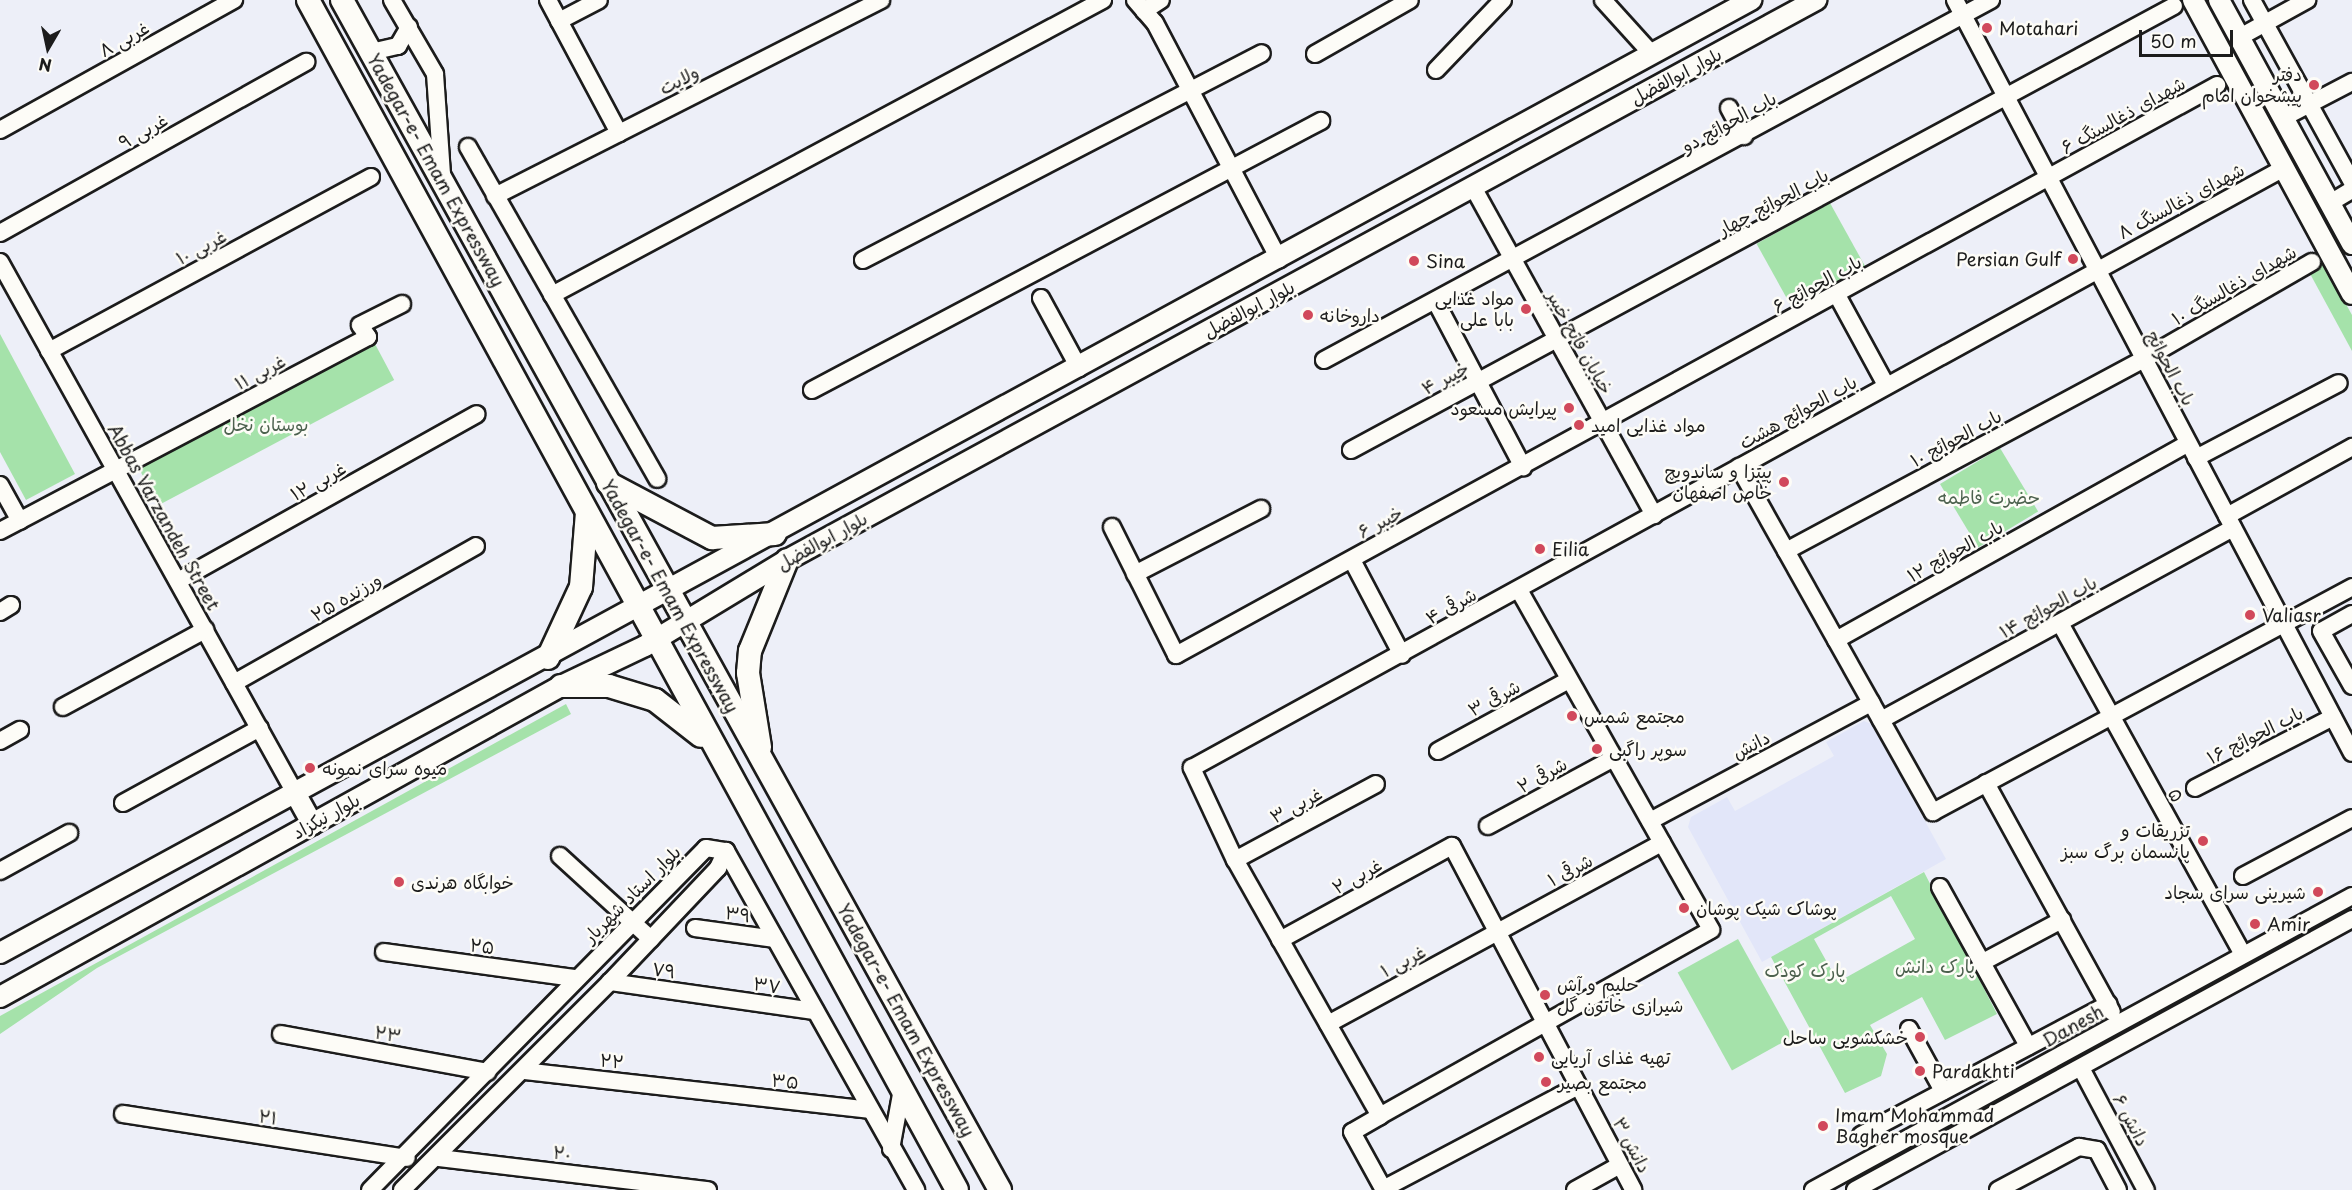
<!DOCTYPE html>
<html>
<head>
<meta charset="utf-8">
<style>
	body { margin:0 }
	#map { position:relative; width:2352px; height:1190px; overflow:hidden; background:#edeff8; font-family:"Playpen Sans","Playpen Sans Arabic",sans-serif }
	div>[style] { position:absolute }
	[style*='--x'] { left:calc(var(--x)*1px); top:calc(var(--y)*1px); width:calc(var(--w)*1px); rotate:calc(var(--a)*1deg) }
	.built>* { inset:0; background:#e2e6f9 }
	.green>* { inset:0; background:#a5e2aa; transform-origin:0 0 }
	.roads { filter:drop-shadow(2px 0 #1c1c1c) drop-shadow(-2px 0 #1c1c1c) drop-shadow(0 2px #1c1c1c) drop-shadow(0 -2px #1c1c1c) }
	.minor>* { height:16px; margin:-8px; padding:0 8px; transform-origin:8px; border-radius:8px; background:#fdfcf7 }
	.major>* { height:20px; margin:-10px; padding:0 10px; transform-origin:10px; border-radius:10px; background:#fdfcf7 }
	.highway>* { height:22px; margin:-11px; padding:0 11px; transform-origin:11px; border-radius:11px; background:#fdfcf7 }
	.dots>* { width:16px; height:16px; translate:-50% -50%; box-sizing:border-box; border:3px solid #fdfcf7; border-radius:50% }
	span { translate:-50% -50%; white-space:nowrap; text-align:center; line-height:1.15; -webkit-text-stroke:5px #fdfcf7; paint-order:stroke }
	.poi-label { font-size:18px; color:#1c1c1c }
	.left { translate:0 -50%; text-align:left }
	.right { translate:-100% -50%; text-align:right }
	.street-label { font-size:18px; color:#1c1c1c }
	.park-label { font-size:18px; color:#4c614e }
	.north { position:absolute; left:18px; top:18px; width:60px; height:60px; -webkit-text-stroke:4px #fdfcf7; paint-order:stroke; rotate:189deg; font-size:16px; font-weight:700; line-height:24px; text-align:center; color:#1c1c1c }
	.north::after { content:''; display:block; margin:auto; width:21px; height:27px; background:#1c1c1c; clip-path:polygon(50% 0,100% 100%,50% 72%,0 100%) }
	.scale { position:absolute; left:2139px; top:30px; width:94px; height:27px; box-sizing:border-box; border:3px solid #1c1c1c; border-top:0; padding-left:8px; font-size:18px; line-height:21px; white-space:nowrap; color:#1c1c1c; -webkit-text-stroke:4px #fdfcf7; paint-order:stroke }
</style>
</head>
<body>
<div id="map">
	<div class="built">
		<div style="clip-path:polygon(1864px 721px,1871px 724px,1946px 859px,1762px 962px,1688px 827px,1691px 817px,1727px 797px,1735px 811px,1834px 756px,1826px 742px)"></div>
	</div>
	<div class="green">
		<div style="left:1830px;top:203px;width:73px;height:84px;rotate:61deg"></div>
		<div style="clip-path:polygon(2322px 261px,2352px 315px,2352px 351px,2308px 270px)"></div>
		<div style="clip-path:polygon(0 334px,75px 474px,26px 500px,0 452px)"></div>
		<div style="left:374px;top:342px;width:43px;height:267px;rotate:62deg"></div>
		<div style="left:2000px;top:448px;width:74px;height:70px;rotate:59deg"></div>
		<div style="clip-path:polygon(566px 704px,571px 714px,97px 968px,0 1034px,0 1016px)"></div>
		<div style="clip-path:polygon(evenodd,1924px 872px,1997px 1014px,1945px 1040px,1922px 997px,1870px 1025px,1887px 1054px,1881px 1076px,1845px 1093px,1771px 957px,1924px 872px,1891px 896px,1915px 939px,1838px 982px,1814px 939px,1891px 896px)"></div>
		<div style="left:1738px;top:939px;width:112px;height:69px;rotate:61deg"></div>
	</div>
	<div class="roads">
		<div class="minor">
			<div style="--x:392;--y:0;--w:86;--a:59.8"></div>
			<div style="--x:435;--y:74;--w:100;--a:86"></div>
			<div style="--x:548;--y:0;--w:151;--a:61.9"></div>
			<div style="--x:1135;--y:0;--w:30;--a:49"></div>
			<div style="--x:1155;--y:23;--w:267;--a:62.3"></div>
			<div style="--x:1603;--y:0;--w:73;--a:47.8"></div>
			<div style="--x:1955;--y:0;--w:851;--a:62.2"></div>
			<div style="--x:2252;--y:0;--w:208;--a:61.2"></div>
			<div style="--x:1144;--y:11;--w:20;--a:-33"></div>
			<div style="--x:559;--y:21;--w:45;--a:-27.7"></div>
			<div style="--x:2240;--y:37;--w:77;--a:-28.9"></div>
			<div style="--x:371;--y:52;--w:28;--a:-13"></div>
			<div style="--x:398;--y:46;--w:22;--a:-60"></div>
			<div style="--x:1315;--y:54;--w:109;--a:-29.6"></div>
			<div style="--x:1436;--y:70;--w:97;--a:-46.3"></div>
			<div style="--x:1729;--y:108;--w:32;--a:62"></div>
			<div style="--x:2283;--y:118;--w:78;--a:-27.6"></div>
			<div style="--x:0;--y:130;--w:268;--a:-29.1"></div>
			<div style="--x:468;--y:147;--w:382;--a:60.3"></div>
			<div style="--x:1473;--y:187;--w:375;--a:61.1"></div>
			<div style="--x:495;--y:196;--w:433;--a:-26.9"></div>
			<div style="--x:2330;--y:203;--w:26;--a:-31"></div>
			<div style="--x:0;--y:233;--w:351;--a:-29.2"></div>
			<div style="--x:863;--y:260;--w:449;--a:-27.4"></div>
			<div style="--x:0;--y:262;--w:605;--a:60.94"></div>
			<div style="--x:552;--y:295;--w:625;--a:-28.16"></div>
			<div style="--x:1837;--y:295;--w:102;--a:61.4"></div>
			<div style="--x:1041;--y:298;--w:80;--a:61.5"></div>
			<div style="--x:1436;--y:302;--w:187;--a:62.2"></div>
			<div style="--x:49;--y:351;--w:366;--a:-28.4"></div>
			<div style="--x:1324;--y:360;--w:758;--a:-28.36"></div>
			<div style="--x:812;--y:390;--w:576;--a:-27.86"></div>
			<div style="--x:1351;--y:450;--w:935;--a:-28.35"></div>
			<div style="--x:2196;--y:458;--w:161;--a:-27.7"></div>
			<div style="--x:1739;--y:467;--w:396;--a:60.7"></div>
			<div style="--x:1933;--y:812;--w:476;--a:-28.2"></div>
			<div style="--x:0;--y:485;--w:41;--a:60.9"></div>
			<div style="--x:2227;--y:516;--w:143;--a:-28.9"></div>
			<div style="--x:1112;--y:527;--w:143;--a:63.4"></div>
			<div style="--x:1176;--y:655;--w:1187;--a:-28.7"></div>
			<div style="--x:0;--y:531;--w:416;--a:-27.8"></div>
			<div style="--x:368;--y:337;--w:14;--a:-124"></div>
			<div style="--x:360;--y:325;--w:47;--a:-26.6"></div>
			<div style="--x:1786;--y:551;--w:406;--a:-28.2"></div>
			<div style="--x:2144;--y:359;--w:194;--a:-30"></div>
			<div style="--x:1352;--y:560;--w:107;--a:62.2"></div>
			<div style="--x:1135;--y:574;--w:142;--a:-27.3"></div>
			<div style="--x:178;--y:581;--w:342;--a:-29.2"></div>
			<div style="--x:1519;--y:590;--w:390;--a:60.5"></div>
			<div style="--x:1711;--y:930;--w:380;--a:150.7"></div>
			<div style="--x:1380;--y:1116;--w:294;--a:-119.5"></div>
			<div style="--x:1235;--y:860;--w:102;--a:-115.1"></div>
			<div style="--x:1192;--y:768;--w:1246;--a:-28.79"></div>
			<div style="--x:0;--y:612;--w:13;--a:-32"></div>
			<div style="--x:2352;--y:614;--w:35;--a:151"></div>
			<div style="--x:2321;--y:631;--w:63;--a:60.6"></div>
			<div style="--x:2060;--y:623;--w:379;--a:61.1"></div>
			<div style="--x:1836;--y:640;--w:403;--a:-29.2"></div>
			<div style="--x:234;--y:683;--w:278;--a:-29.5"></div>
			<div style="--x:63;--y:707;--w:162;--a:-28.5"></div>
			<div style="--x:1881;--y:720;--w:401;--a:-28.6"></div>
			<div style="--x:0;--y:741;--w:23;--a:-29"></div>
			<div style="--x:1438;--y:751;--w:149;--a:-28.5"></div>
			<div style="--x:1986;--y:783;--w:261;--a:61.2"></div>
			<div style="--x:2195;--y:788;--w:155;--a:-27.2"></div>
			<div style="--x:123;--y:803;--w:156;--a:-28.7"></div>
			<div style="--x:1650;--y:821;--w:251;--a:-28.1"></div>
			<div style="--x:1488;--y:826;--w:143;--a:-28.4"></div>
			<div style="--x:726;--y:851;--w:389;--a:60.7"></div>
			<div style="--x:560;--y:856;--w:123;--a:42.4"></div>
			<div style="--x:1235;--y:860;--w:160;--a:-28.3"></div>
			<div style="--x:0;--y:871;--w:79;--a:-28.8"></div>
			<div style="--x:2243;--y:876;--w:123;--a:-28"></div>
			<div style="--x:1940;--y:887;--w:182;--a:61"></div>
			<div style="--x:695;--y:928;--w:81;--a:7.8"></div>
			<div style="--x:1280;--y:940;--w:196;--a:-28.7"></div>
			<div style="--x:1452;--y:846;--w:389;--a:62.2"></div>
			<div style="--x:384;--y:952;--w:193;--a:7.8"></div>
			<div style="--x:1981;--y:963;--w:92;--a:-28"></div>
			<div style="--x:610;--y:982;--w:207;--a:8.1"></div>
			<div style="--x:1328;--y:1024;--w:380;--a:-28.5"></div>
			<div style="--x:1909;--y:1029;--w:71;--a:61.3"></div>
			<div style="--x:281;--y:1034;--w:210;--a:10.4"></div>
			<div style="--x:2081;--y:1068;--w:138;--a:62"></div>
			<div style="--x:524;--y:1071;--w:348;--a:6.4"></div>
			<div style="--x:123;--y:1114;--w:287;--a:8.8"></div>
			<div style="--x:1380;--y:1116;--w:32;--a:150"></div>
			<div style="--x:1352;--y:1132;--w:66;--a:61.1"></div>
			<div style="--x:1861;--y:1135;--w:280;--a:-27.9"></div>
			<div style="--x:891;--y:1149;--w:61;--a:-79.6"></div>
			<div style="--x:439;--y:1158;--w:271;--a:6.8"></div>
			<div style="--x:1383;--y:1189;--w:221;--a:-27.8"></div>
			<div style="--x:370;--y:1190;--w:479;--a:-45.5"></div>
			<div style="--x:706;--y:848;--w:20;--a:9"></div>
			<div style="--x:402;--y:1190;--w:294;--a:-45"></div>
			<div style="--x:610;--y:982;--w:157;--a:-46.5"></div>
			<div style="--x:718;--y:868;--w:19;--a:-65"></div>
			<div style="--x:1575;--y:1190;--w:51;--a:-29.1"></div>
			<div style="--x:1813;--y:1190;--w:614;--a:-28.61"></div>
			<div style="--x:1855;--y:1190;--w:566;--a:-28.6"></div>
			<div style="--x:1998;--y:1190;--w:92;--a:-28"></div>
			<div style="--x:2079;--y:1147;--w:18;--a:9"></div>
			<div style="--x:2097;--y:1150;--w:45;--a:62.3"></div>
		</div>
		<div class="major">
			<div style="--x:2193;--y:0;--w:334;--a:61.6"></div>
			<div style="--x:2219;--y:0;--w:278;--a:61.4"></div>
			<div style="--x:294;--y:791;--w:38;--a:61"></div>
			<div style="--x:0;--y:953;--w:1994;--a:-28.56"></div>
			<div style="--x:0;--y:997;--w:641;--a:-29"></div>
			<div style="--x:561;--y:686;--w:93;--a:-25.5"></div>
			<div style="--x:645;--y:646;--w:166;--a:-31.2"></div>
			<div style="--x:787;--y:560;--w:1172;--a:-28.56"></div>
		</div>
		<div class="highway">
			<div style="--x:308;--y:0;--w:1355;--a:61.39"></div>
			<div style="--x:342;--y:0;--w:1360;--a:61.06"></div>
			<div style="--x:608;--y:483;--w:118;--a:27.9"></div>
			<div style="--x:712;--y:538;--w:63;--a:-3.6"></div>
			<div style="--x:548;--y:658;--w:78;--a:-65.1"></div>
			<div style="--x:581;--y:587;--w:74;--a:-85.4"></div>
			<div style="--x:561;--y:686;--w:48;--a:0"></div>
			<div style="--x:609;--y:686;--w:48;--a:16.9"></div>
			<div style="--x:655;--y:700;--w:58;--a:38"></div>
			<div style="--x:760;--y:747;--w:75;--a:-99.2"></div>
			<div style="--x:748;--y:673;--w:22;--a:-85"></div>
			<div style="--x:750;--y:651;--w:98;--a:-67.9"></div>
		</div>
	</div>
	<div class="dots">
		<div style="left:1987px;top:28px;background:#d1495b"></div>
		<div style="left:2314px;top:85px;background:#d1495b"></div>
		<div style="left:2073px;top:259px;background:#d1495b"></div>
		<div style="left:1414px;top:261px;background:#d1495b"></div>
		<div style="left:1526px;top:309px;background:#d1495b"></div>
		<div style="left:1308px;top:315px;background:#d1495b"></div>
		<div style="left:1569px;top:408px;background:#d1495b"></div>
		<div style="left:1579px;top:425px;background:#d1495b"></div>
		<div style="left:1784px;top:482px;background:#d1495b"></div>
		<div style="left:1540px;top:549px;background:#d1495b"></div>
		<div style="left:2250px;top:615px;background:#d1495b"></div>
		<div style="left:1572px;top:716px;background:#d1495b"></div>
		<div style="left:1597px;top:749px;background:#d1495b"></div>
		<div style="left:310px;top:768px;background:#d1495b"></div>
		<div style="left:2203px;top:841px;background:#d1495b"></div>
		<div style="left:399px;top:882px;background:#d1495b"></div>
		<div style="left:2318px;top:892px;background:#d1495b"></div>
		<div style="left:1684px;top:908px;background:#d1495b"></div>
		<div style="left:2255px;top:924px;background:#d1495b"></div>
		<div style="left:1545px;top:995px;background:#d1495b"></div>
		<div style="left:1920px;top:1037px;background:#d1495b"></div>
		<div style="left:1539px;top:1057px;background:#d1495b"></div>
		<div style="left:1920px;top:1071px;background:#d1495b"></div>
		<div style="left:1546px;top:1082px;background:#d1495b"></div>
		<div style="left:1823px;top:1126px;background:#d1495b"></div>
	</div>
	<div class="poi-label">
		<span class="left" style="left:1999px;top:28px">Motahari</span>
		<span class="right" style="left:2302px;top:85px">دفتر<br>پیشخوان امام</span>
		<span class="right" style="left:2061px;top:259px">Persian Gulf</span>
		<span class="left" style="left:1426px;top:261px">Sina</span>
		<span class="right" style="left:1514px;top:309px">مواد غذایی<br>بابا علی</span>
		<span class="left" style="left:1320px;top:315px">داروخانه</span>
		<span class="right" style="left:1557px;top:408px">پیرایش مسعود</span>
		<span class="left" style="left:1591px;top:425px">مواد غذایی امید</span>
		<span class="right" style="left:1772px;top:482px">پیتزا و ساندویچ<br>خاص اصفهان</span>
		<span class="left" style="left:1552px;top:549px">Eilia</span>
		<span class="left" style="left:2262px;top:615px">Valiasr</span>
		<span class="left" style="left:1584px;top:716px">مجتمع شمس</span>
		<span class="left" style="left:1609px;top:749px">سوپر راگبی</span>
		<span class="left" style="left:322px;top:768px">میوه سرای نمونه</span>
		<span class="right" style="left:2190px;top:841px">تزریقات و<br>پانسمان برگ سبز</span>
		<span class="left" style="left:411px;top:882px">خوابگاه هرندی</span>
		<span class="right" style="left:2306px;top:892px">شیرینی سرای سجاد</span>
		<span class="left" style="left:1696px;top:908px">پوشاک شیک پوشان</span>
		<span class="left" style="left:2267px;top:924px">Amir</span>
		<span class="left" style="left:1557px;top:995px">حلیم و آش<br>شیرازی خاتون گل</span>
		<span class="right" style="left:1908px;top:1037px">خشکشویی ساحل</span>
		<span class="left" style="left:1551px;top:1057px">تهیه غذای آریایی</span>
		<span class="left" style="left:1932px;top:1071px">Pardakhti</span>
		<span class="left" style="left:1558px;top:1082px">مجتمع بصیر</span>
		<span class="left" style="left:1835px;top:1126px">Imam Mohammad<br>Bagher mosque</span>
	</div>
	<div class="street-label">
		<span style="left:124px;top:39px;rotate:-29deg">غربی ۸</span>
		<span style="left:1676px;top:76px;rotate:-28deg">بلوار ابوالفضل</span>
		<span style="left:679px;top:80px;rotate:-27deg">ولایت</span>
		<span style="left:2123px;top:115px;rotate:-29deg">شهدای ذغالسنگ ۶</span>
		<span style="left:1729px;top:122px;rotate:-29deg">باب الحوائج دو</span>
		<span style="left:143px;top:131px;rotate:-29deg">غربی ۹</span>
		<span style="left:436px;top:170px;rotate:61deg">Yadegar-e- Emam Expressway</span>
		<span style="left:2181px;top:201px;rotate:-28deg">شهدای ذغالسنگ ۸</span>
		<span style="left:1773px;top:202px;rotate:-28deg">باب الحوائج چهار</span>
		<span style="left:201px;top:247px;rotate:-28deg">غربی ۱۰</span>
		<span style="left:1817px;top:284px;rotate:-29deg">باب الحوائج ۶</span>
		<span style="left:2234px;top:285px;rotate:-30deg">شهدای ذغالسنگ ۱۰</span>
		<span style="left:1249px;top:309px;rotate:-28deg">بلوار ابوالفضل</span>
		<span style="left:1580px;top:342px;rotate:61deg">خیابان فاتح خیبر</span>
		<span style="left:2171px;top:368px;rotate:62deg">باب الحوائج</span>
		<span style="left:260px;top:372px;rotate:-28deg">غربی ۱۱</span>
		<span style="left:1445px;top:378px;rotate:-28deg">خیبر ۴</span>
		<span style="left:1798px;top:412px;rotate:-29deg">باب الحوائج هشت</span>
		<span style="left:1956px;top:438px;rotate:-28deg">باب الحوائج ۱۰</span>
		<span style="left:318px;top:481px;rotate:-29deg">غربی ۱۲</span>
		<span style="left:164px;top:517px;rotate:61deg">Abbas Varzandeh Street</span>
		<span style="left:1380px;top:522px;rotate:-28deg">خیبر ۶</span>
		<span style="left:822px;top:541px;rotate:-29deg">بلوار ابوالفضل</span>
		<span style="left:1955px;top:551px;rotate:-29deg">باب الحوائج ۱۲</span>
		<span style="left:670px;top:596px;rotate:61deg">Yadegar-e- Emam Expressway</span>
		<span style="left:346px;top:597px;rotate:-30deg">ورزنده ۲۵</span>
		<span style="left:1451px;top:606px;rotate:-29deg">۴ شرقی</span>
		<span style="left:2048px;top:607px;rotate:-29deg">باب الحوائج ۱۴</span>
		<span style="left:1494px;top:698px;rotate:-28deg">۳ شرقی</span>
		<span style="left:2255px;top:735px;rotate:-27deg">باب الحوائج ۱۶</span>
		<span style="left:1751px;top:745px;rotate:-28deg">دانش</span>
		<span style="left:1542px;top:775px;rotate:-29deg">۲ شرقی</span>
		<span style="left:2176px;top:795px;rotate:61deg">۵</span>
		<span style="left:1296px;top:805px;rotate:-28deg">۳ غربی</span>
		<span style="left:326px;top:816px;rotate:-29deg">بلوار نیکزاد</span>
		<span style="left:1570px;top:870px;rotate:-28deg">۱ شرقی</span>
		<span style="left:1357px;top:876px;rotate:-29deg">۲ غربی</span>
		<span style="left:632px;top:894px;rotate:-45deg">بلوار استاد شهریار</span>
		<span style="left:738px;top:914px;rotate:8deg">۳۹</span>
		<span style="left:482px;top:946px;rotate:8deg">۲۵</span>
		<span style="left:1403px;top:961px;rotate:-28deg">۱ غربی</span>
		<span style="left:664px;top:970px;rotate:8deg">۷۹</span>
		<span style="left:767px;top:985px;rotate:8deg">۳۷</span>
		<span style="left:906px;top:1020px;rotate:61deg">Yadegar-e- Emam Expressway</span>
		<span style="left:2073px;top:1026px;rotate:-29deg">Danesh</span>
		<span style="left:388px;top:1034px;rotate:10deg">۲۳</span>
		<span style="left:612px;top:1061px;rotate:6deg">۲۲</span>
		<span style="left:785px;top:1081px;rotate:6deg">۳۵</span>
		<span style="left:268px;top:1117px;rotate:9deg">۲۱</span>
		<span style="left:2131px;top:1120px;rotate:62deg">دانش ۶</span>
		<span style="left:1632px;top:1145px;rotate:62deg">دانش ۳</span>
		<span style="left:562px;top:1153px;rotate:7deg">۲۰</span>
	</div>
	<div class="park-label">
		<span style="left:266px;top:424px">بوستان نخل</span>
		<span style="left:1989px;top:497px">حضرت فاطمه</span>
		<span style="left:1935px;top:966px">پارک دانش</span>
		<span style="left:1805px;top:970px">پارک کودک</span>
	</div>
	<div class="north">N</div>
	<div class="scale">50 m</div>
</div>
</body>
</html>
